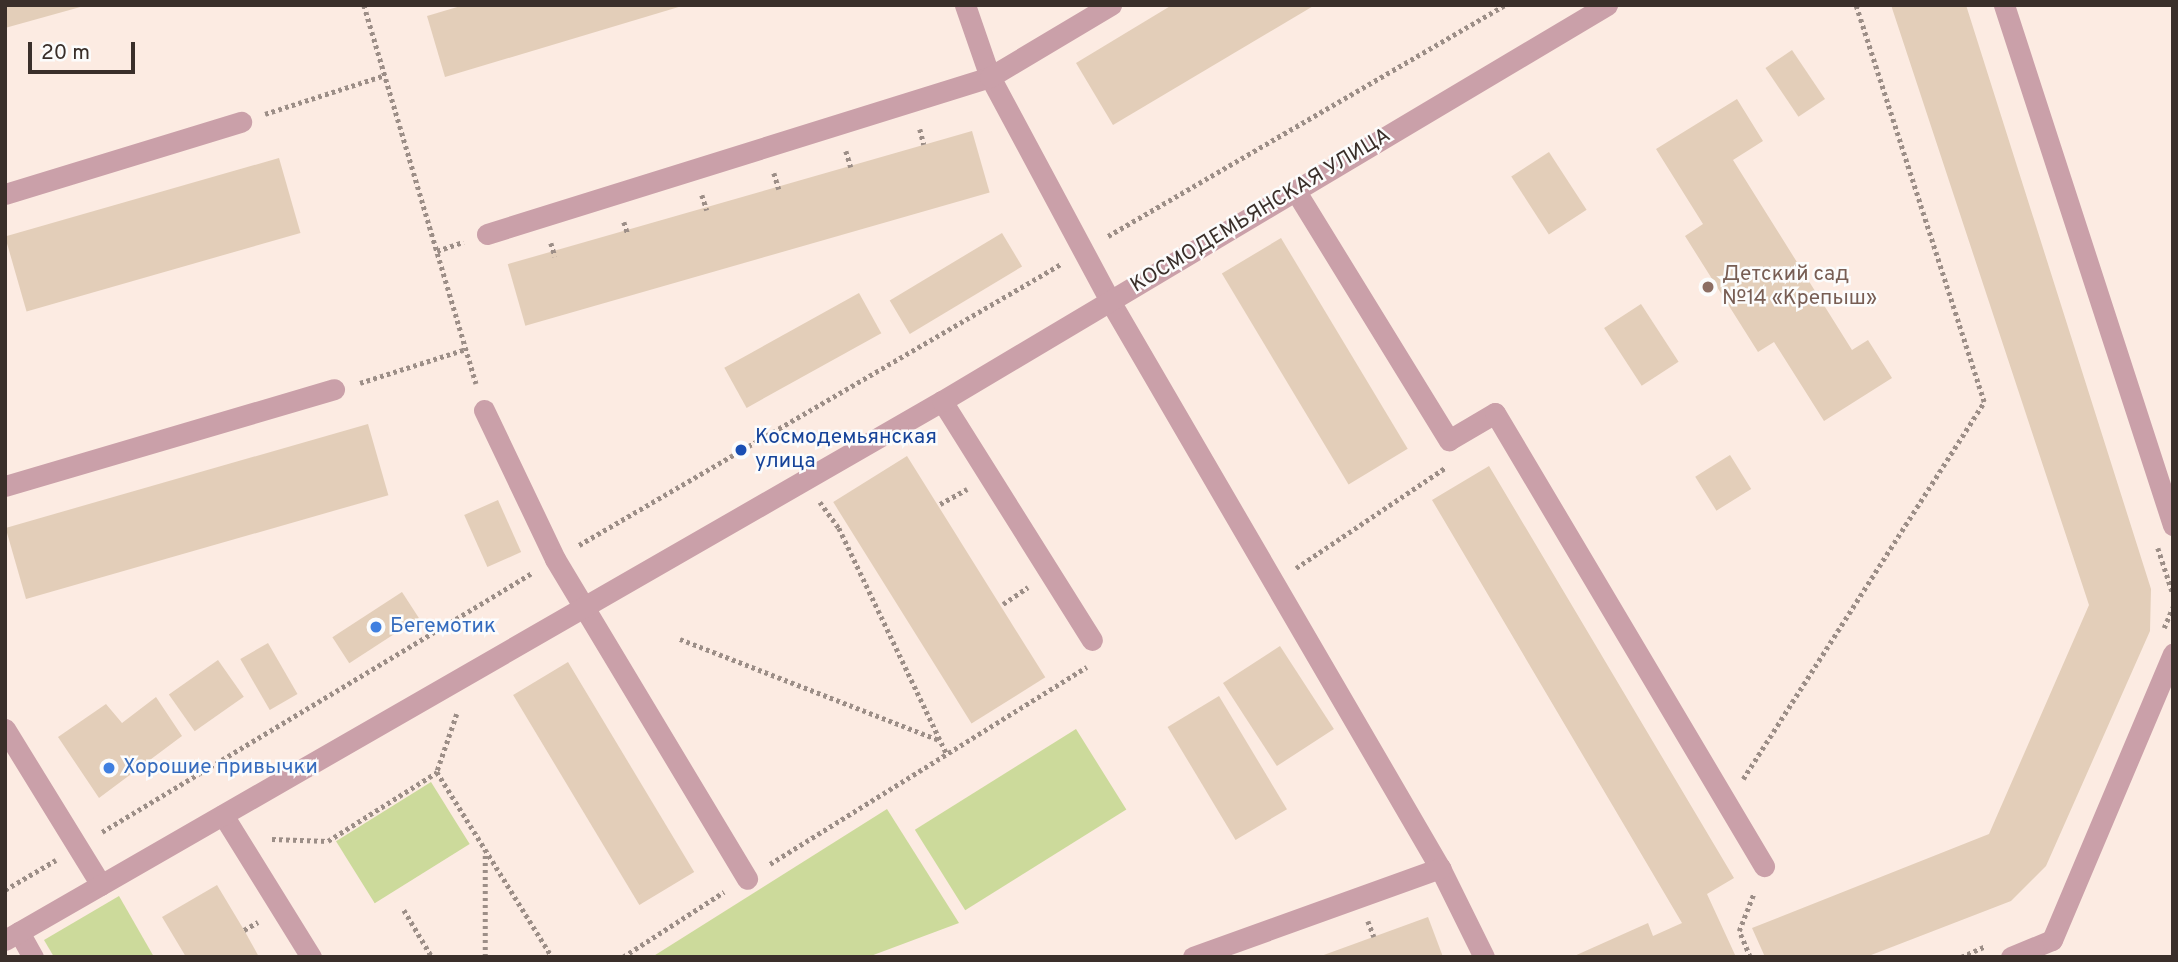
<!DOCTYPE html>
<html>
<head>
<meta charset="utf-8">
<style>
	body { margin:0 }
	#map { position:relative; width:2178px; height:962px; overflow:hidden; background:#fcebe2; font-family:Overpass,sans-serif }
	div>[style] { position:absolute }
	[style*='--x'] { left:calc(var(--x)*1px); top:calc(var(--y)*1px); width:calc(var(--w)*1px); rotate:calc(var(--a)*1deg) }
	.green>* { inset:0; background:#ccda9b; transform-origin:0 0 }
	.building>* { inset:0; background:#e3ceb9; transform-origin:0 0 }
	.path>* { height:4.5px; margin-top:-2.25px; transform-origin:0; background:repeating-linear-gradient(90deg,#9c8e87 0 3.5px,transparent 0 7px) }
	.minor>* { height:21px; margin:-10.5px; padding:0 10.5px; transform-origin:10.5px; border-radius:10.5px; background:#caa0a9 }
	.dots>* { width:19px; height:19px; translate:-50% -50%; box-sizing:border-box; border:4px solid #fcfcfc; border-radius:50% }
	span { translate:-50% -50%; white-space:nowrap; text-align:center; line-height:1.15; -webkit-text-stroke:5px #fcfcfc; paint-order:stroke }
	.street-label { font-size:21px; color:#3a2f2a }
	.education-label { font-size:21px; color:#785e54 }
	.left { translate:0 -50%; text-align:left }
	.transit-label { font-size:21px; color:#164399 }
	.shop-label { font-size:21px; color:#366cbe }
	.frame { position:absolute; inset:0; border:7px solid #3a2f2a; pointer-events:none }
	.scale { position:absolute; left:28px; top:42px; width:107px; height:32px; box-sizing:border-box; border:4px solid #3a2f2a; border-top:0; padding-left:9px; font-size:21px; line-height:24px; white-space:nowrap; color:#3a2f2a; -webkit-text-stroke:5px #fcfcfc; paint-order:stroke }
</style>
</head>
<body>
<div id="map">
	<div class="green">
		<div style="left:1076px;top:729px;width:95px;height:190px;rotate:58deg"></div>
		<div style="left:431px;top:782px;width:73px;height:112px;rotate:58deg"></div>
		<div style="clip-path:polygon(887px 809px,959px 923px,868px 957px,652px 957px)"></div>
		<div style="clip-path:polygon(119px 896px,154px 957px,54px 957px,44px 940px)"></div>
	</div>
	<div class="building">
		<div style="clip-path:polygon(5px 5px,84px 5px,84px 6px,5px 28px)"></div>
		<div style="clip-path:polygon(464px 5px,681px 5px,682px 6px,445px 77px,427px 16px)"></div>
		<div style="clip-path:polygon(1172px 5px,1315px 5px,1113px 125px,1076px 63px)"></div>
		<div style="clip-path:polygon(1891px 5px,1966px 5px,2151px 589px,2150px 631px,2046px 866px,2011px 901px,1866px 957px,1765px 957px,1752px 928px,1989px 834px,2089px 605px)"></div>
		<div style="left:1792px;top:50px;width:59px;height:32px;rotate:56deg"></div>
		<div style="clip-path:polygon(1737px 99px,1763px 141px,1733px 160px,1852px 350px,1868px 340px,1892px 378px,1824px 421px,1774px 342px,1758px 352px,1685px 236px,1703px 224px,1656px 149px)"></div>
		<div style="left:972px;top:131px;width:64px;height:483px;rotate:74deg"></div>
		<div style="left:1549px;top:152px;width:69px;height:45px;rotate:57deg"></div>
		<div style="left:279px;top:158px;width:78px;height:285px;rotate:74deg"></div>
		<div style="left:1002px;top:233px;width:39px;height:131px;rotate:59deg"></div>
		<div style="left:1281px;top:238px;width:246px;height:69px;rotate:59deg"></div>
		<div style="left:859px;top:293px;width:46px;height:154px;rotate:61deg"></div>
		<div style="left:1641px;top:304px;width:69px;height:44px;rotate:57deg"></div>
		<div style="left:368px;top:424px;width:74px;height:377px;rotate:74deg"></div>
		<div style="left:1730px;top:455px;width:40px;height:41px;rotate:58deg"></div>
		<div style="left:907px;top:456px;width:261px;height:87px;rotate:58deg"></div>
		<div style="clip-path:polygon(1489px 466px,1734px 878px,1707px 894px,1736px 957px,1572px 957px,1648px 923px,1653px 936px,1682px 923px,1432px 500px)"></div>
		<div style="left:498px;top:500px;width:57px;height:37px;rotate:66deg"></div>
		<div style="left:402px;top:592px;width:31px;height:83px;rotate:57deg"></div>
		<div style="left:268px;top:643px;width:59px;height:32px;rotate:60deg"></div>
		<div style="left:1280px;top:646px;width:99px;height:68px;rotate:57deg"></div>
		<div style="left:218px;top:660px;width:45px;height:60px;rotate:55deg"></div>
		<div style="left:568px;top:662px;width:245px;height:64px;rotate:59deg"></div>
		<div style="left:1219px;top:696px;width:132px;height:60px;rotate:59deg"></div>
		<div style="clip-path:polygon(156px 697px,182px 736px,99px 798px,58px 737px,106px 704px,122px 723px)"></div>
		<div style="clip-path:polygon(217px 885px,244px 930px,259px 957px,186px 957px,162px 917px)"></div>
		<div style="clip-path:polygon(1428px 917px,1443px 957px,1321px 957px,1321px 956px)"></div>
	</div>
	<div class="path">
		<div style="--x:364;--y:5;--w:395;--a:73.5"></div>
		<div style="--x:265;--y:114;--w:126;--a:-18"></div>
		<div style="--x:920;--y:129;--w:16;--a:76"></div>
		<div style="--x:846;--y:151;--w:17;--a:73"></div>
		<div style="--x:774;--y:173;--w:17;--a:73"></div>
		<div style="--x:702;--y:195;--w:16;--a:72"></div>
		<div style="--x:624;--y:222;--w:13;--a:72"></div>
		<div style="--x:1108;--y:236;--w:459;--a:-30.2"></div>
		<div style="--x:551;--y:243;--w:14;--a:73"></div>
		<div style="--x:437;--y:251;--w:28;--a:-19"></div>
		<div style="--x:360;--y:383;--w:111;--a:-17.8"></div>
		<div style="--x:820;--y:502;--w:32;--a:54"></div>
		<div style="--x:839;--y:528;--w:250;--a:64.5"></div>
		<div style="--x:940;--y:504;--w:31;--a:-29"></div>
		<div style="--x:579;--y:545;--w:558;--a:-30.24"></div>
		<div style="--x:2158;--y:548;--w:48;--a:71.9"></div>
		<div style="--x:1296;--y:568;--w:179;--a:-33.9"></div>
		<div style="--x:1003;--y:604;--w:30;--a:-34"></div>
		<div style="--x:2164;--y:628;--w:23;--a:-67"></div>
		<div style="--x:680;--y:639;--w:278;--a:21.3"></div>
		<div style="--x:457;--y:714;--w:61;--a:109"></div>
		<div style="--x:437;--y:772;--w:218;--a:58.1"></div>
		<div style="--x:1743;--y:779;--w:447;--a:-57.4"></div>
		<div style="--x:1984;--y:402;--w:417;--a:-107.9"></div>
		<div style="--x:102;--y:832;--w:502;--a:-31.06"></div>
		<div style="--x:272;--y:839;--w:56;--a:2"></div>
		<div style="--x:328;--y:841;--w:129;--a:-32.3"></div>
		<div style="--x:770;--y:864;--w:373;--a:-31.9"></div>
		<div style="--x:5;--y:890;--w:59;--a:-30.5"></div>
		<div style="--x:404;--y:910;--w:55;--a:59.2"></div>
		<div style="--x:1368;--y:921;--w:17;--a:69"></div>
		<div style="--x:244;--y:930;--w:16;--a:-30"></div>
		<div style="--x:485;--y:957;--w:107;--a:-90"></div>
		<div style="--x:623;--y:957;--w:120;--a:-32.8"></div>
		<div style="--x:1750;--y:957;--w:28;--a:-113"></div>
		<div style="--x:1739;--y:931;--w:41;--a:-68.5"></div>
		<div style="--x:1961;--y:957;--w:27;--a:-24"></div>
	</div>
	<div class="minor">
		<div style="--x:965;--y:5;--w:76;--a:70.9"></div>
		<div style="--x:990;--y:77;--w:254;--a:61.8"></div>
		<div style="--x:1110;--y:301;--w:656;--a:59.8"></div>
		<div style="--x:1440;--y:868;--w:99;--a:63.7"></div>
		<div style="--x:2004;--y:5;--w:547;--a:72"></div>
		<div style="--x:1295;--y:190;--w:294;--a:58.4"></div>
		<div style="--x:1449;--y:440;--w:53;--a:-30.4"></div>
		<div style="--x:1495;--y:413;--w:527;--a:59.3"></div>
		<div style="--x:5;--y:194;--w:247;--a:-17"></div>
		<div style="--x:487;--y:234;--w:527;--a:-17.33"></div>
		<div style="--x:990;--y:77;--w:141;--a:-30.8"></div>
		<div style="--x:942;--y:401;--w:282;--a:57.9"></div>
		<div style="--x:484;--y:410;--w:165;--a:64.5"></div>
		<div style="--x:555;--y:559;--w:373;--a:59"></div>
		<div style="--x:5;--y:486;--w:343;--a:-16.4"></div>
		<div style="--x:5;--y:729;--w:183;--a:58.4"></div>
		<div style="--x:223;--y:815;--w:167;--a:58.2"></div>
		<div style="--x:19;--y:932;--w:29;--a:61"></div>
		<div style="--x:5;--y:940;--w:1081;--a:-29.91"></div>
		<div style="--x:942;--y:401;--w:774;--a:-30.77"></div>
		<div style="--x:1193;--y:957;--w:263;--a:-19.8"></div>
		<div style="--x:2011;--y:957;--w:44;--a:-22.5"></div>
		<div style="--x:2052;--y:940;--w:311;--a:-67.1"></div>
	</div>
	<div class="dots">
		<div style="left:1708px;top:287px;background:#8d6e63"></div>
		<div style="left:741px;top:450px;background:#1a4fb4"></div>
		<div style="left:376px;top:627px;background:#3f7fe0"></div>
		<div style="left:109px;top:768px;background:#3f7fe0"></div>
	</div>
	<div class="street-label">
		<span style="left:1261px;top:211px;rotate:-31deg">КОСМОДЕМЬЯНСКАЯ УЛИЦА</span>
	</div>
	<div class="education-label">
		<span class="left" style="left:1722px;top:287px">Детский сад<br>№14 «Крепыш»</span>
	</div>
	<div class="transit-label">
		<span class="left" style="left:755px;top:450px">Космодемьянская<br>улица</span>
	</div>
	<div class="shop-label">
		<span class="left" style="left:390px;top:627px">Бегемотик</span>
		<span class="left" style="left:123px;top:768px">Хорошие привычки</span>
	</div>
	<div class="frame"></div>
	<div class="scale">20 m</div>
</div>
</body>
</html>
